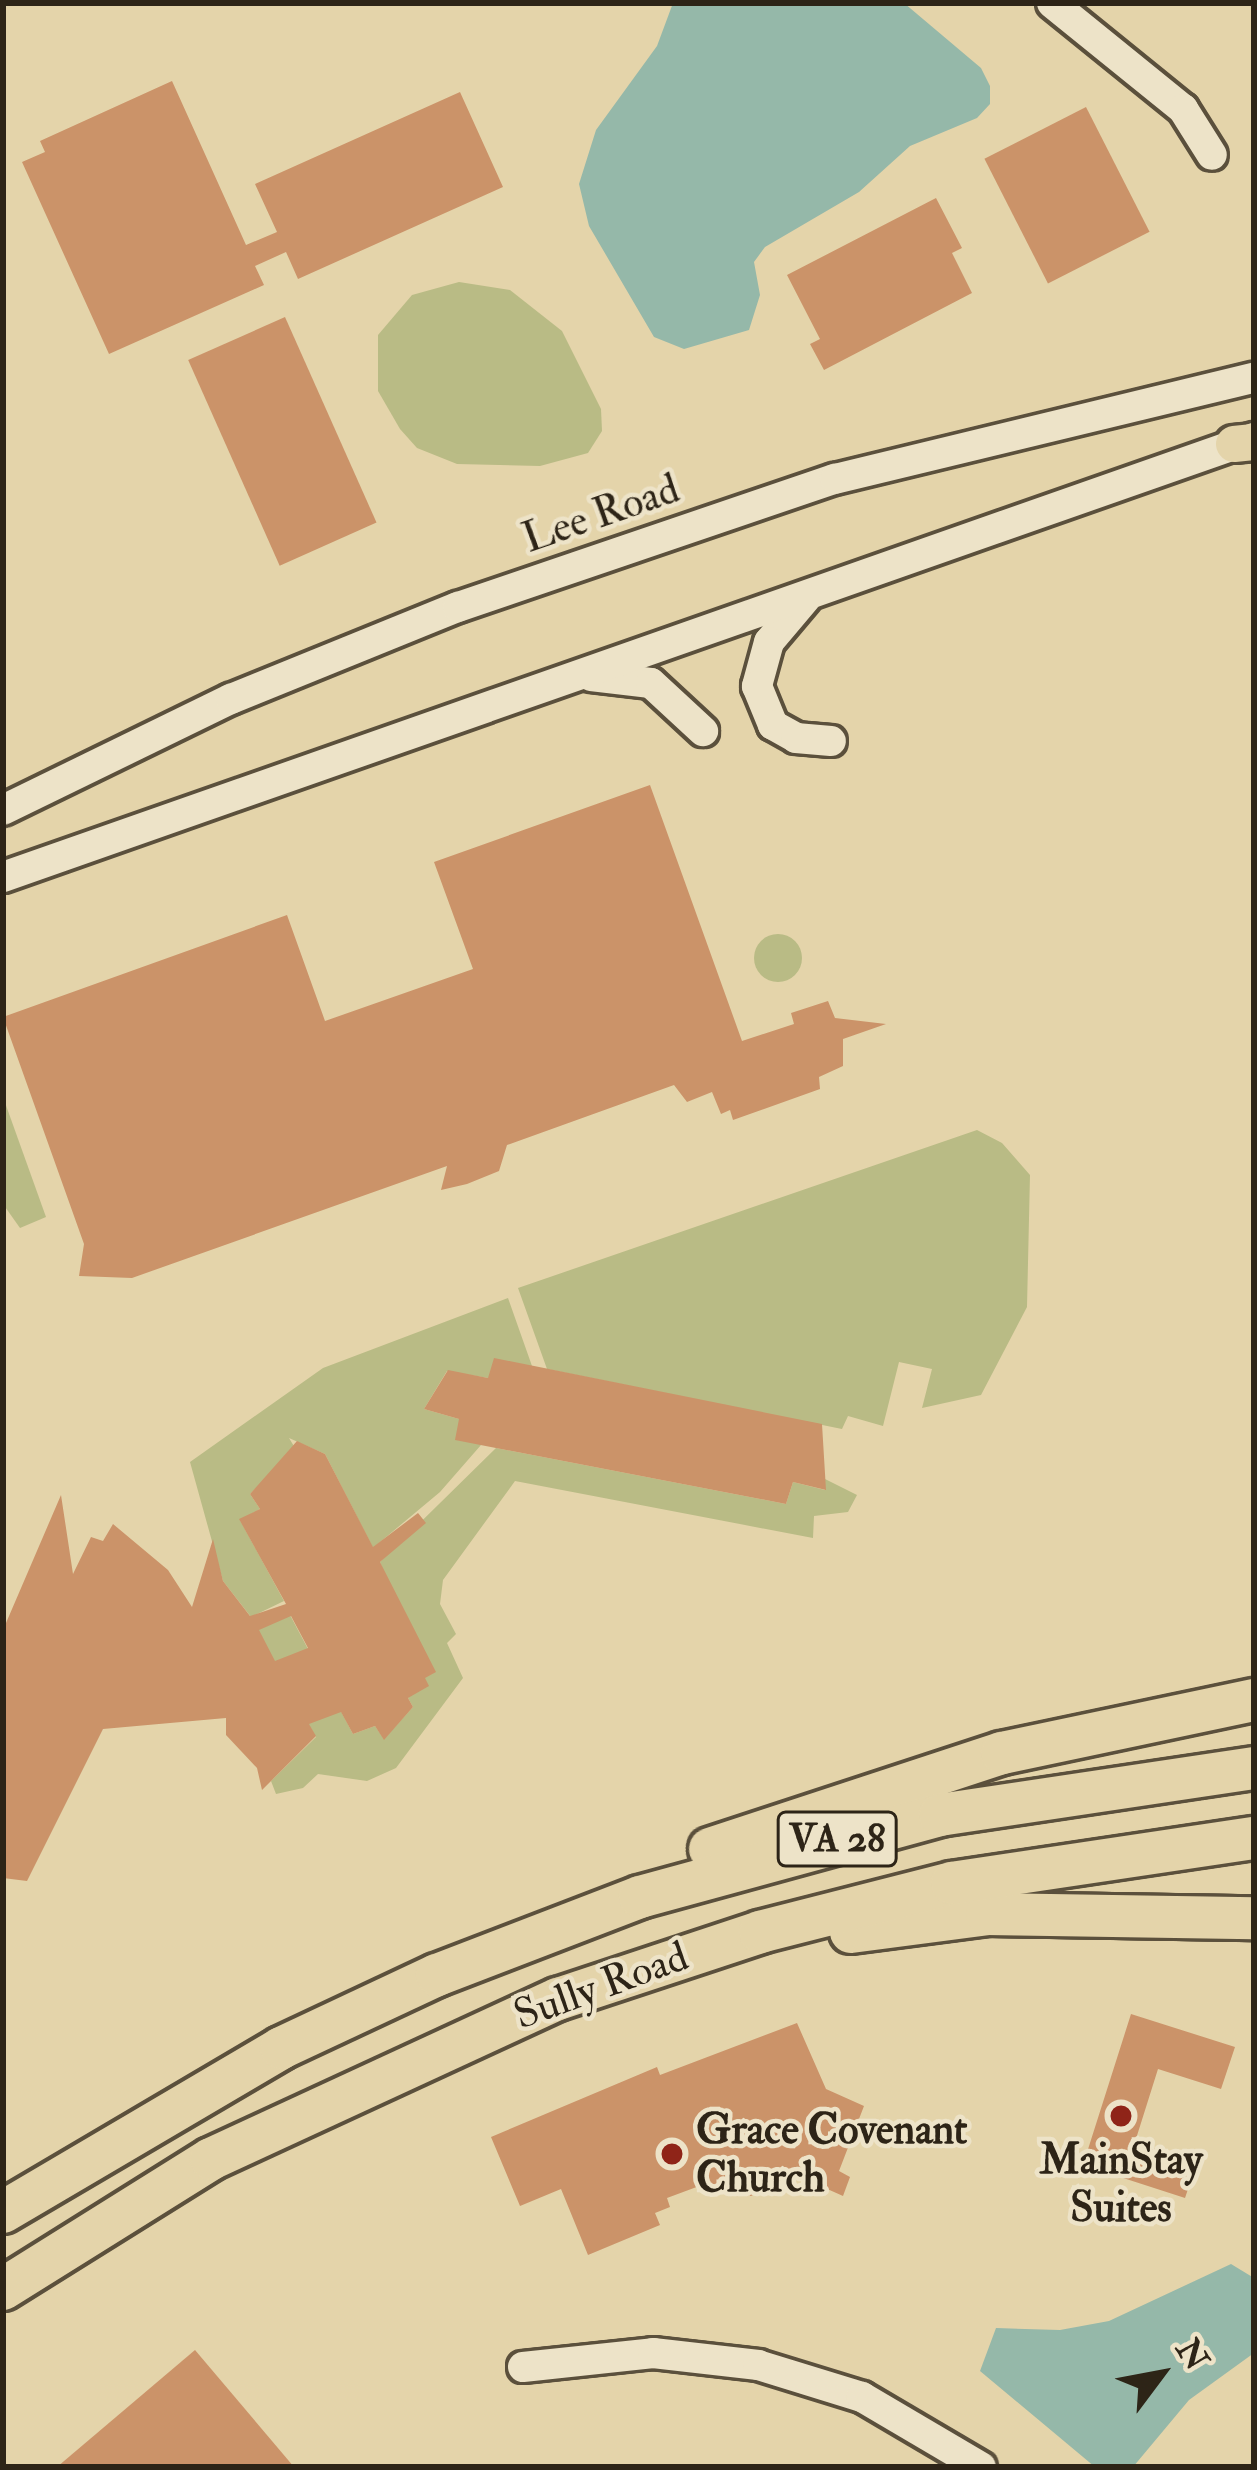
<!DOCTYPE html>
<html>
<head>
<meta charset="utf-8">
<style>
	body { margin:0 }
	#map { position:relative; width:1257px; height:2470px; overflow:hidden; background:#e4d4aa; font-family:"IM FELL Double Pica",serif }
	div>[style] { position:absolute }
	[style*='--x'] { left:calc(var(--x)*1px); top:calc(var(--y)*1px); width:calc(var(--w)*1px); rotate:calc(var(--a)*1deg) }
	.green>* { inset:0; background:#b9bb85 }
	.round { border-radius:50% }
	.water>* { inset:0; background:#95b8a9 }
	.building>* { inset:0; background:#cb9369; transform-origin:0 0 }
	.roads { filter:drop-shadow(3px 0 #5b503c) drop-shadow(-3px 0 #5b503c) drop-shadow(0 3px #5b503c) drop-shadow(0 -3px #5b503c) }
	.minor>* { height:30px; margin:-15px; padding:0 15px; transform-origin:15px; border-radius:15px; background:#ede3c8 }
	.major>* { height:36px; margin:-18px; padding:0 18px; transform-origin:18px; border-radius:18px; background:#e4d4aa }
	.highway>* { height:42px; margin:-21px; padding:0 21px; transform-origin:21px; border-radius:21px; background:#e4d4aa }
	.dots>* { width:33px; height:33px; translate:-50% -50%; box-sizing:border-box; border:6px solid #ede3c8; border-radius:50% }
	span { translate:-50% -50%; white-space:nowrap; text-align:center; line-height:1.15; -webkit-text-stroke:9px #ede3c8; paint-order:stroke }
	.shield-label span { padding:3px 9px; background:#ede3c8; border:3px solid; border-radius:9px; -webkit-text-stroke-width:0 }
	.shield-label { font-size:39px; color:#2d2417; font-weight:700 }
	.street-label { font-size:42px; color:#2d2417 }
	.poi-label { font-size:42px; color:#2d2417; font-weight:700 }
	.left { translate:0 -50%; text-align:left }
	.frame { position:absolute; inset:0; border:6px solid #2d2417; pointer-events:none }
	.north { position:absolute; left:1101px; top:2314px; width:120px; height:120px; -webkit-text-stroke:9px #ede3c8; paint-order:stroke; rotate:58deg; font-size:33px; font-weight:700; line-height:48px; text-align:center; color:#2d2417 }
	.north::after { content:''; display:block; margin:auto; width:42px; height:54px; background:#2d2417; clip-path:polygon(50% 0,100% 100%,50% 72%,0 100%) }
</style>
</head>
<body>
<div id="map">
	<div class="green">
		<div style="clip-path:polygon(459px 282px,510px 290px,562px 331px,601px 409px,602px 431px,588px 453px,540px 466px,457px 464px,417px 448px,400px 429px,378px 391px,378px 335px,412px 295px)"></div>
		<div class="round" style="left:754px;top:934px;width:48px;height:48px"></div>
		<div style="clip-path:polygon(3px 1097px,46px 1217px,20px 1228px,3px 1204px)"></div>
		<div style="clip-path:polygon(977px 1130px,1002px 1143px,1030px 1175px,1027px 1307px,981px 1395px,922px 1408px,932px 1369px,899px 1362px,883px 1426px,848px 1416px,842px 1429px,547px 1369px,518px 1288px)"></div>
		<div style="clip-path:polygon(508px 1298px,532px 1366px,488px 1378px,447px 1371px,424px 1409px,459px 1419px,481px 1445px,440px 1492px,373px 1548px,325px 1454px,289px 1438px,295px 1448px,250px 1494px,260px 1509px,240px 1520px,284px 1601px,251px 1617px,223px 1581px,190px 1462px,323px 1368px)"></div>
		<div style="clip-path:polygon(496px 1448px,786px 1504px,793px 1482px,825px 1490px,825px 1479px,857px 1495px,848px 1512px,814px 1516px,813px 1538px,515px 1481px,443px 1580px,440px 1604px,456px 1634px,447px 1643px,463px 1678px,396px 1768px,367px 1781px,318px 1774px,303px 1788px,276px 1794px,271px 1781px,316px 1737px,255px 1631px,290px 1615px,353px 1734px,375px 1726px,384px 1739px,413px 1707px,408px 1698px,425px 1678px,380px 1562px)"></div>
	</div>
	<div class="water">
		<div style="clip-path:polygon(673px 3px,904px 3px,981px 68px,990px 86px,990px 104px,977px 118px,910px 146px,859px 192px,765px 247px,754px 262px,760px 295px,749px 330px,684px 349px,654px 337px,589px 226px,579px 184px,596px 130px,657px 46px)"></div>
		<div style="clip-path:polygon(1231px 2264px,1254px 2278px,1254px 2353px,1189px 2400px,1133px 2467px,1095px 2467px,980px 2371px,996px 2328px,1060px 2330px,1109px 2321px)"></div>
	</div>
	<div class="building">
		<div style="clip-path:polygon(172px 81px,246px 245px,277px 232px,255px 184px,460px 92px,503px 187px,298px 279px,286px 252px,255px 266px,264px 285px,109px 354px,22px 162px,45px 152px,40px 141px)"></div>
		<div style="left:1086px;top:107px;width:140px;height:114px;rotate:63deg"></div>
		<div style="clip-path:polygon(936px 198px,962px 248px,952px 253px,972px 293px,824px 370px,810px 344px,820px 339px,787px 275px)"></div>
		<div style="left:285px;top:317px;width:225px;height:106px;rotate:66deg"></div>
		<div style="clip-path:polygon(650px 785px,742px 1041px,794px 1024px,791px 1013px,828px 1001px,835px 1018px,886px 1024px,843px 1039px,843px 1066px,819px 1077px,820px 1089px,733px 1120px,730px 1110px,721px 1114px,712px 1092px,687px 1102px,674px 1085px,507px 1145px,499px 1171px,467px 1184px,441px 1190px,447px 1166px,132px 1278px,79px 1276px,84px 1244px,3px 1017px,287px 915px,325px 1021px,473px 969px,434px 862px)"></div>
		<div style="clip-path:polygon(494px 1358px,822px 1424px,826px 1490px,793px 1482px,786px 1504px,455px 1440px,459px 1419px,424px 1409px,448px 1370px,488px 1378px)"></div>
		<div style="clip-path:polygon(evenodd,297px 1441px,325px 1454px,373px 1547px,418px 1513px,426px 1523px,380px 1562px,436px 1672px,425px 1678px,429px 1686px,408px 1698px,413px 1707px,384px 1740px,375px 1726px,353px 1734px,341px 1712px,309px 1724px,316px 1736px,262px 1790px,257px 1768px,226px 1735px,226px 1718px,103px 1729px,27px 1881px,3px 1878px,3px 1630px,61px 1495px,73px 1574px,91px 1537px,103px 1541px,113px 1524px,168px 1570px,192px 1607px,213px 1539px,223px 1581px,250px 1616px,286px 1604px,239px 1519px,260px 1509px,250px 1494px,297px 1441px,291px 1616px,308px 1648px,275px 1661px,259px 1630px,291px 1616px)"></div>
		<div style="clip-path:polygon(1131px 2014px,1235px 2047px,1221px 2089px,1158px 2069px,1135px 2142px,1197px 2162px,1185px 2198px,1083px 2165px)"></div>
		<div style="clip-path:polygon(797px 2023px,826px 2089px,864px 2106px,839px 2171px,850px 2177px,843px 2196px,796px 2175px,751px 2196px,702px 2185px,667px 2198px,670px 2207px,655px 2213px,660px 2225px,588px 2255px,561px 2189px,520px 2206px,491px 2137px,657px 2067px,660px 2075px)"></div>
		<div style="clip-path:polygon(195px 2350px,294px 2467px,57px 2467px)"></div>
	</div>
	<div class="roads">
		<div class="minor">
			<div style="--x:1052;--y:3;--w:169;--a:39"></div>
			<div style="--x:1183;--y:109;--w:54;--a:57.8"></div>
			<div style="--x:806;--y:598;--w:57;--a:130.1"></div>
			<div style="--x:769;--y:642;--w:46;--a:105.3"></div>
			<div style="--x:757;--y:686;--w:42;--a:67.7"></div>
			<div style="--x:773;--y:725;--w:26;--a:29"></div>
			<div style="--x:796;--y:738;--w:35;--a:5"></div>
			<div style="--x:591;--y:676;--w:60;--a:6.7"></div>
			<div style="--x:651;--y:683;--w:71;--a:42.7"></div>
			<div style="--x:3;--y:810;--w:254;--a:-26"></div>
			<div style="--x:231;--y:699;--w:245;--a:-22.1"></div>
			<div style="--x:458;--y:607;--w:398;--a:-18.8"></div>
			<div style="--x:835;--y:479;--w:431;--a:-13.6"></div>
			<div style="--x:3;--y:877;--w:1326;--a:-19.34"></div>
			<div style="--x:523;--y:2367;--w:131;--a:-6.1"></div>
			<div style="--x:653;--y:2353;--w:106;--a:6.5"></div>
			<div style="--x:758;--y:2365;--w:109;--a:17.1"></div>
			<div style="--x:862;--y:2397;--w:138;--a:30.5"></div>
		</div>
		<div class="major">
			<div style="--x:1234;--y:444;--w:20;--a:-6"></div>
		</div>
		<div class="highway">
			<div style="--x:710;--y:1849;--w:307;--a:-18.2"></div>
			<div style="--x:1002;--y:1753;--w:258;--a:-11.9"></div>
			<div style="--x:851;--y:1932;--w:137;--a:-7.5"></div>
			<div style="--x:987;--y:1914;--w:267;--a:0.9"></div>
			<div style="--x:3;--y:2212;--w:323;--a:-30.5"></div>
			<div style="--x:281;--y:2048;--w:172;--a:-25.1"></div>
			<div style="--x:437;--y:1975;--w:217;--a:-21"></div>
			<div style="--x:640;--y:1897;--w:311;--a:-15.3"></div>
			<div style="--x:940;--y:1815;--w:317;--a:-8.5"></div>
			<div style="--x:3;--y:2289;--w:245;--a:-32"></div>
			<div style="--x:211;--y:2159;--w:382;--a:-24.8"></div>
			<div style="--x:558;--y:1999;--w:213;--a:-18.3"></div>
			<div style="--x:760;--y:1932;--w:198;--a:-14.3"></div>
			<div style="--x:952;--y:1883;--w:305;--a:-8.5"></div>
		</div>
	</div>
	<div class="dots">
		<div style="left:1121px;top:2116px;background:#8f2418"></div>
		<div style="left:672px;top:2154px;background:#8f2418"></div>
	</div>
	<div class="shield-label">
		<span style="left:837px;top:1839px">VA 28</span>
	</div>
	<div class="street-label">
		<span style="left:601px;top:514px;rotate:-19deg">Lee Road</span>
		<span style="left:601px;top:1986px;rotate:-20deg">Sully Road</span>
	</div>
	<div class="poi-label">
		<span class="left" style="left:696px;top:2154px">Grace Covenant<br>Church</span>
		<span style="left:1121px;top:2184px">MainStay<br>Suites</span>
	</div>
	<div class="frame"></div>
	<div class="north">N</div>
</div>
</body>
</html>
